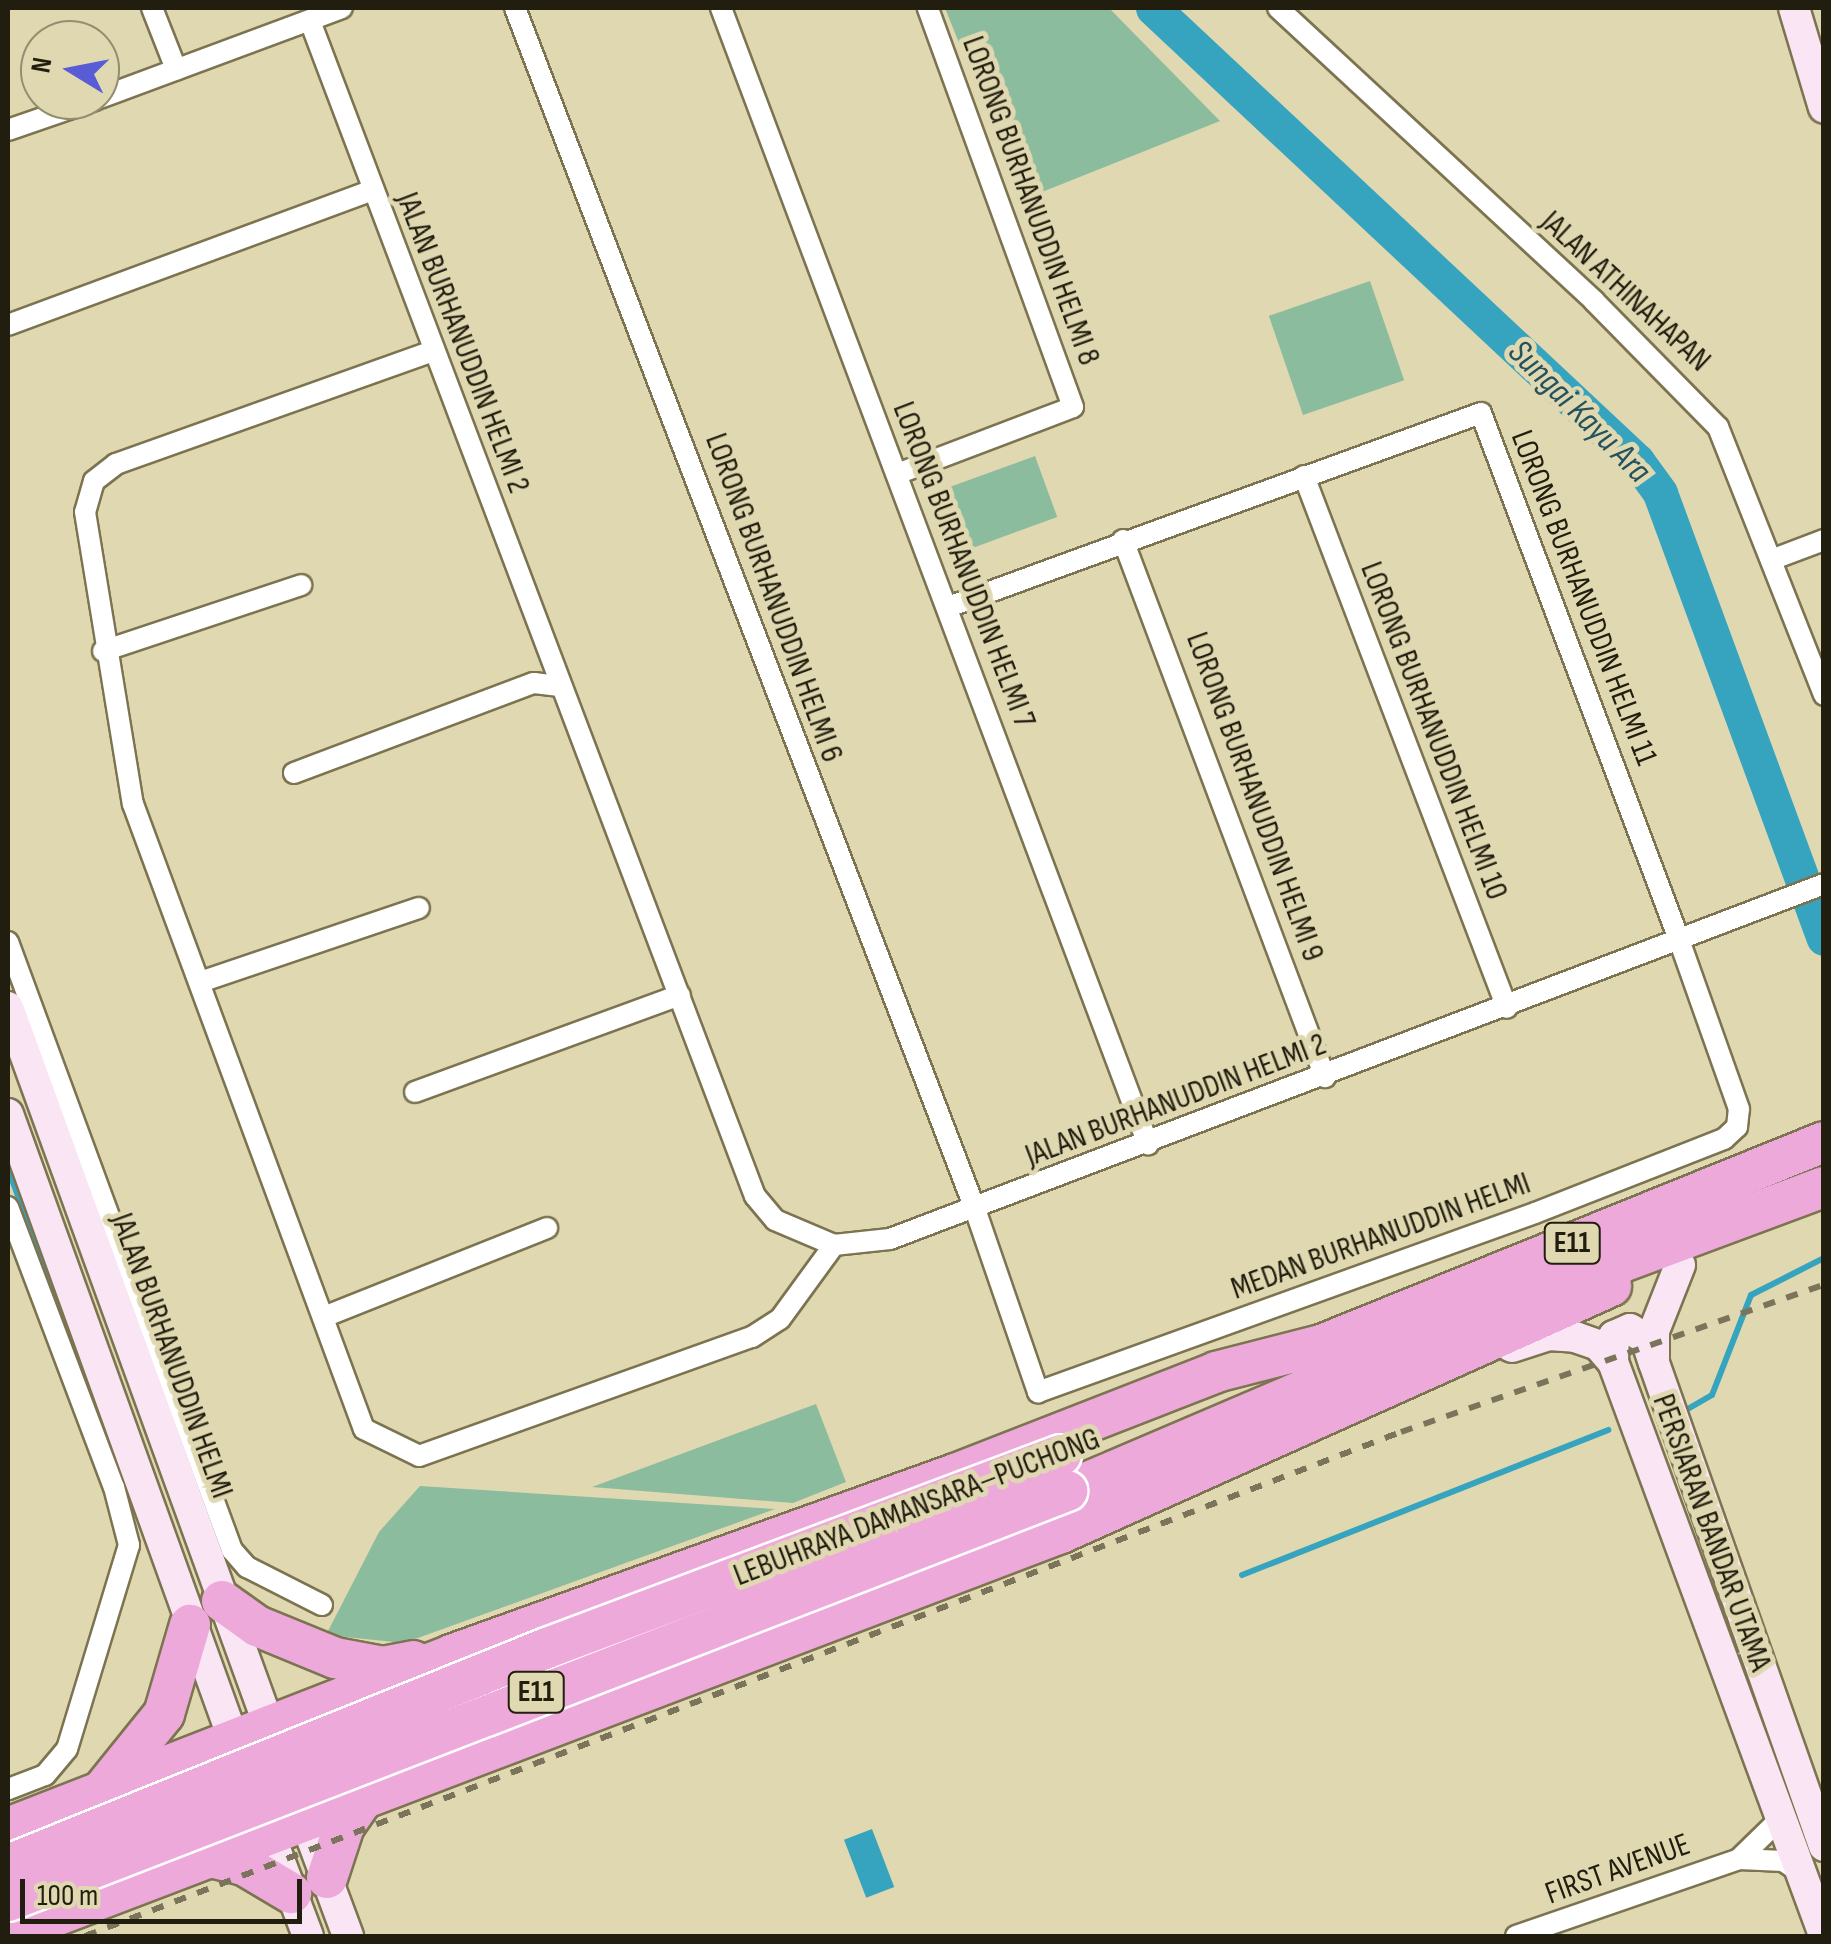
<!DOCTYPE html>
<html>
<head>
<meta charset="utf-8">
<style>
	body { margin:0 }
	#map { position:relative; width:1831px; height:1944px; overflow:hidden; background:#e0d8b1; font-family:"Sofia Sans Condensed",sans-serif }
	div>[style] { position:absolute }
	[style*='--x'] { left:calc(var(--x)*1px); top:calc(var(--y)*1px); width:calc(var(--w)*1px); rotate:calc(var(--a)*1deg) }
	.green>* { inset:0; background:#8cbc9e; transform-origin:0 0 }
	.water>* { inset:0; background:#36a4be; transform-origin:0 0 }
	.stream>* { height:6px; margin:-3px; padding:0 3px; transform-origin:3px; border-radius:3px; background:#36a4be }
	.river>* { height:35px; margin:-17.5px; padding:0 17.5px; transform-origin:17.5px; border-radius:17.5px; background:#36a4be }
	.roads { filter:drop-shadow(2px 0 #7c7450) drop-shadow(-2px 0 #7c7450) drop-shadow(0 2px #7c7450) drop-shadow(0 -2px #7c7450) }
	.street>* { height:20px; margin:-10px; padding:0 10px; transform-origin:10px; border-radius:10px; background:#fff }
	.secondary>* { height:30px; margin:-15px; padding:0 15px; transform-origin:15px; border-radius:15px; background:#fae5f4 }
	.highway>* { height:40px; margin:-20px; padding:0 20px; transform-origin:20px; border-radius:20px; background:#eea9db }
	.rail>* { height:6px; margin-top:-3px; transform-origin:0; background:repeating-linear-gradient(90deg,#7a745b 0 12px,transparent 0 24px) }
	.bridges { filter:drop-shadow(2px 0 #fff) drop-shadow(-2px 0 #fff) drop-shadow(0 2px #fff) drop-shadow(0 -2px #fff) }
	.highway-bridge>* { height:40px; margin:-20px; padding:0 20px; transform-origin:20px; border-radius:20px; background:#eea9db }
	span { translate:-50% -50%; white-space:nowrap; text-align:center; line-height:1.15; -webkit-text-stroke:10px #e0d8b1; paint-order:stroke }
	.shield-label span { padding:2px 8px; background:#e0d8b1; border:2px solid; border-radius:8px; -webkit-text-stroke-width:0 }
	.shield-label { font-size:30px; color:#211d0f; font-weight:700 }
	.street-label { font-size:32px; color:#211d0f }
	.water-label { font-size:35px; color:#24525d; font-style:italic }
	.frame { position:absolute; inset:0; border:10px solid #211d0f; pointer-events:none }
	.north { position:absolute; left:20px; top:20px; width:100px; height:100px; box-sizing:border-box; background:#e0d8b1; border:2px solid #948d70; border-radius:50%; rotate:280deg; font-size:28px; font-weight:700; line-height:40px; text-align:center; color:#211d0f }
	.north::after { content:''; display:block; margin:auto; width:35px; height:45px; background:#595dd5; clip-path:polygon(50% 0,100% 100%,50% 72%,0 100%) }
	.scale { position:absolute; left:20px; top:1879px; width:282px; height:45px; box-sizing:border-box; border:5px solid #211d0f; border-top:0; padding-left:12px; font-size:30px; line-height:35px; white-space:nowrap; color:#211d0f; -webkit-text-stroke:8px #e0d8b1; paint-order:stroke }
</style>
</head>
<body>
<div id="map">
	<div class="green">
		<div style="clip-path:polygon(945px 8px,1109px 8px,1220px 121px,1022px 200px)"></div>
		<div style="left:1370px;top:281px;width:105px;height:107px;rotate:71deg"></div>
		<div style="left:1035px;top:456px;width:65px;height:93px;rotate:70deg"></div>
		<div style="clip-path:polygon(816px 1404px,846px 1482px,793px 1503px,592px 1487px)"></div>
		<div style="clip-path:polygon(420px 1486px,775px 1509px,404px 1643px,326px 1635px,379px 1532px)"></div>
	</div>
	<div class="water">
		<div style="left:872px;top:1829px;width:62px;height:30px;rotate:69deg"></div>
	</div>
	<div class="stream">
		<div style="--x:8;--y:1169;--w:341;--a:69.6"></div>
		<div style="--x:1686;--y:1410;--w:30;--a:-30"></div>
		<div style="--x:1712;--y:1395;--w:107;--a:-68.7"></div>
		<div style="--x:1751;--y:1295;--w:82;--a:-26.9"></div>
		<div style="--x:1242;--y:1575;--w:394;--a:-21.6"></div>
	</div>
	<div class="river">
		<div style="--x:1153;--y:8;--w:663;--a:43.11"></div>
		<div style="--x:1637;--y:461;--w:39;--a:54"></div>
		<div style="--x:1660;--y:493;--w:474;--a:69.8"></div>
	</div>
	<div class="roads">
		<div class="street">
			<div style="--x:152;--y:8;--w:66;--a:68.5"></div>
			<div style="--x:515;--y:8;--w:1286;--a:69.04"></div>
			<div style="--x:975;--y:1209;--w:194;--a:71"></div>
			<div style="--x:1038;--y:1392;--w:528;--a:-19.81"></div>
			<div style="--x:1535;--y:1213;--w:203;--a:-21.4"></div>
			<div style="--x:1724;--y:1139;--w:18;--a:-43"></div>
			<div style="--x:1737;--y:1127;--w:18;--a:-84"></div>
			<div style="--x:1739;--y:1109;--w:177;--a:-109.5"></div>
			<div style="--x:1680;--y:942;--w:565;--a:-110.62"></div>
			<div style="--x:1481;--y:413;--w:567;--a:160"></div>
			<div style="--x:721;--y:8;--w:1214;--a:69.4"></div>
			<div style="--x:1278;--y:8;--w:431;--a:42.8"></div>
			<div style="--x:1594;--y:301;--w:177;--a:45.5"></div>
			<div style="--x:1718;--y:427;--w:288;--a:68.4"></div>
			<div style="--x:310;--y:21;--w:1256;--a:69.26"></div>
			<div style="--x:755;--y:1196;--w:31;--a:50"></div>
			<div style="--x:775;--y:1220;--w:64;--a:23"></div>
			<div style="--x:834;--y:1245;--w:56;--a:-6.1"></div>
			<div style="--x:890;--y:1239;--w:999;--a:-20.81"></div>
			<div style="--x:100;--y:98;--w:258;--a:-20.4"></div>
			<div style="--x:8;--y:130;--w:92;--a:-19"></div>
			<div style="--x:8;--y:325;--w:388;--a:-20.3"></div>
			<div style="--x:433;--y:351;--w:337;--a:160.4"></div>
			<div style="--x:116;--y:464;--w:28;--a:142"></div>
			<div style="--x:94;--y:481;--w:32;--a:106"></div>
			<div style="--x:85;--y:512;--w:296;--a:80.7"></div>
			<div style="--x:133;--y:804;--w:666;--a:69.72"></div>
			<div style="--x:364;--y:1429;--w:61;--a:26.1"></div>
			<div style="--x:419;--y:1456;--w:354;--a:-19.7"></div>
			<div style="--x:752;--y:1337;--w:33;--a:-33"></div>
			<div style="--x:780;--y:1319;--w:92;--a:-53.9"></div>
			<div style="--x:897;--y:474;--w:188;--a:-20.8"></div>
			<div style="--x:1073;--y:407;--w:425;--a:-110"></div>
			<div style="--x:1304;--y:476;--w:569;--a:69.11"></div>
			<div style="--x:1123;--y:540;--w:574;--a:69.39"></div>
			<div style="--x:1771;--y:560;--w:57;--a:-20.7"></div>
			<div style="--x:103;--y:651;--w:209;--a:-18.4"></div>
			<div style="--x:294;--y:773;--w:256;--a:-20.6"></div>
			<div style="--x:534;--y:683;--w:26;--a:7"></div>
			<div style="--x:8;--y:942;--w:648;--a:69.78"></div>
			<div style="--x:232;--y:1550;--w:23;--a:49"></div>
			<div style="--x:247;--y:1567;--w:84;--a:26.9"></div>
			<div style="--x:200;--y:982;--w:231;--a:-18.7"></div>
			<div style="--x:415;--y:1092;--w:282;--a:-20.1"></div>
			<div style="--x:8;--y:1207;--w:299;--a:69.3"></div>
			<div style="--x:114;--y:1487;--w:60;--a:75.5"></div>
			<div style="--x:129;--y:1545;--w:213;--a:106.9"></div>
			<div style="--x:67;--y:1749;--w:34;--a:130"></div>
			<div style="--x:45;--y:1775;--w:40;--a:159"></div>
			<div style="--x:326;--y:1316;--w:238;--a:-21.7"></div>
			<div style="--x:1739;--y:1859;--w:56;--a:-44.3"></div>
			<div style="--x:1516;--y:1936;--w:236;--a:-19"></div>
			<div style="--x:1739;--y:1859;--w:44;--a:2.6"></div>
			<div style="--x:1783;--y:1861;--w:18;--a:34"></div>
		</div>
		<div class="secondary">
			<div style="--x:1794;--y:8;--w:104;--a:73.3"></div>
			<div style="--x:8;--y:1007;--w:782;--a:70.04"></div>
			<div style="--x:8;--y:1114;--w:687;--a:70.17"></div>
			<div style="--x:1680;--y:1265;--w:71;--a:111.5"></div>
			<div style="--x:1654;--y:1331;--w:32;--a:90"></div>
			<div style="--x:1654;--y:1363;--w:512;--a:70.61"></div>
			<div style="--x:1512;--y:1347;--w:38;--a:-18"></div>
			<div style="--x:1548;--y:1335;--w:27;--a:4"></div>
			<div style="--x:1575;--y:1337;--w:24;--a:19"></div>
			<div style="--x:1598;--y:1345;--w:23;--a:49"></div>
			<div style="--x:1613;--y:1362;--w:611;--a:69.78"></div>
			<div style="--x:1613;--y:1362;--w:26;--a:-88"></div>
			<div style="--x:1614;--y:1336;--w:17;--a:-24"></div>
			<div style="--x:1630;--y:1329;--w:19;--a:32"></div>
			<div style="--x:1646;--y:1339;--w:22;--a:72"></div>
			<div style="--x:299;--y:1804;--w:141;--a:69.6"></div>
			<div style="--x:263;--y:1817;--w:127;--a:69.3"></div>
		</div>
		<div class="highway">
			<div style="--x:1299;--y:1354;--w:566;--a:-21.99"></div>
			<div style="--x:1067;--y:1491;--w:446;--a:-23.1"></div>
			<div style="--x:1477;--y:1316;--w:370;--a:-20.4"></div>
			<div style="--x:222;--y:1601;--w:43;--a:35.5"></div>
			<div style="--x:257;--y:1626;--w:84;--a:22.3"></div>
			<div style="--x:335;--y:1658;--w:49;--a:10.6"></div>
			<div style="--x:383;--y:1667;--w:31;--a:-11"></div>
			<div style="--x:105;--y:1787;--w:94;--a:-51.1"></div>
			<div style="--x:164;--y:1714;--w:93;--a:-73.7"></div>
			<div style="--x:8;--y:1828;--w:476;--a:-21.3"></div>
			<div style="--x:451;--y:1655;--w:536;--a:-19.75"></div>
			<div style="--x:955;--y:1474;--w:280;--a:-21.3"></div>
			<div style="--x:1216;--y:1372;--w:108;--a:-14.4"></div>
			<div style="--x:207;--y:1856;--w:38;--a:14"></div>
			<div style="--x:244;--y:1865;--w:55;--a:30.8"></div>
			<div style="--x:327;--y:1878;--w:55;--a:-71.9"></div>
			<div style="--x:344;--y:1826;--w:38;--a:-55"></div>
			<div style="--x:8;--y:1934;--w:1127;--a:-20.85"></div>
			<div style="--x:1061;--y:1533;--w:603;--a:-24.18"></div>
		</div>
	</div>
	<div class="rail">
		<div style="--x:85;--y:1936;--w:1409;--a:-20.96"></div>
		<div style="--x:1401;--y:1432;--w:448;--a:-19.2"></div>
	</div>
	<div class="bridges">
		<div class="highway-bridge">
			<div style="--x:8;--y:1865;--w:581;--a:-21.93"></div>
			<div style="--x:547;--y:1648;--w:549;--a:-20.58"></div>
			<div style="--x:8;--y:1901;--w:1136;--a:-21.16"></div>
		</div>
	</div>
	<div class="shield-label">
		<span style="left:1572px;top:1243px">E11</span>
		<span style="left:536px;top:1692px">E11</span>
	</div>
	<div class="street-label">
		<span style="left:1030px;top:201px;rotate:70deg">LORONG BURHANUDDIN HELMI 8</span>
		<span style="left:1625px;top:292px;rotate:43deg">JALAN ATHINAHAPAN</span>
		<span style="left:462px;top:343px;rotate:69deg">JALAN BURHANUDDIN HELMI 2</span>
		<span style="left:963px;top:565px;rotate:69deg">LORONG BURHANUDDIN HELMI 7</span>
		<span style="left:773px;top:598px;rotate:70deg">LORONG BURHANUDDIN HELMI 6</span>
		<span style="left:1583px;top:598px;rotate:69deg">LORONG BURHANUDDIN HELMI 11</span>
		<span style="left:1433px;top:731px;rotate:69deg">LORONG BURHANUDDIN HELMI 10</span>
		<span style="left:1254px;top:797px;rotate:70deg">LORONG BURHANUDDIN HELMI 9</span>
		<span style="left:1176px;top:1101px;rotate:-21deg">JALAN BURHANUDDIN HELMI 2</span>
		<span style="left:1381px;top:1237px;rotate:-20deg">MEDAN BURHANUDDIN HELMI</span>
		<span style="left:171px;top:1356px;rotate:70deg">JALAN BURHANUDDIN HELMI</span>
		<span style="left:917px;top:1508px;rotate:-21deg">LEBUHRAYA DAMANSARA–PUCHONG</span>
		<span style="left:1711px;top:1533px;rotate:70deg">PERSIARAN BANDAR UTAMA</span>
		<span style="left:1618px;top:1870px;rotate:-20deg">FIRST AVENUE</span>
	</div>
	<div class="water-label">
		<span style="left:1579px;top:412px;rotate:45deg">Sungai Kayu Ara</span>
	</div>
	<div class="frame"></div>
	<div class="north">N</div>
	<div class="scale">100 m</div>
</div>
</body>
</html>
